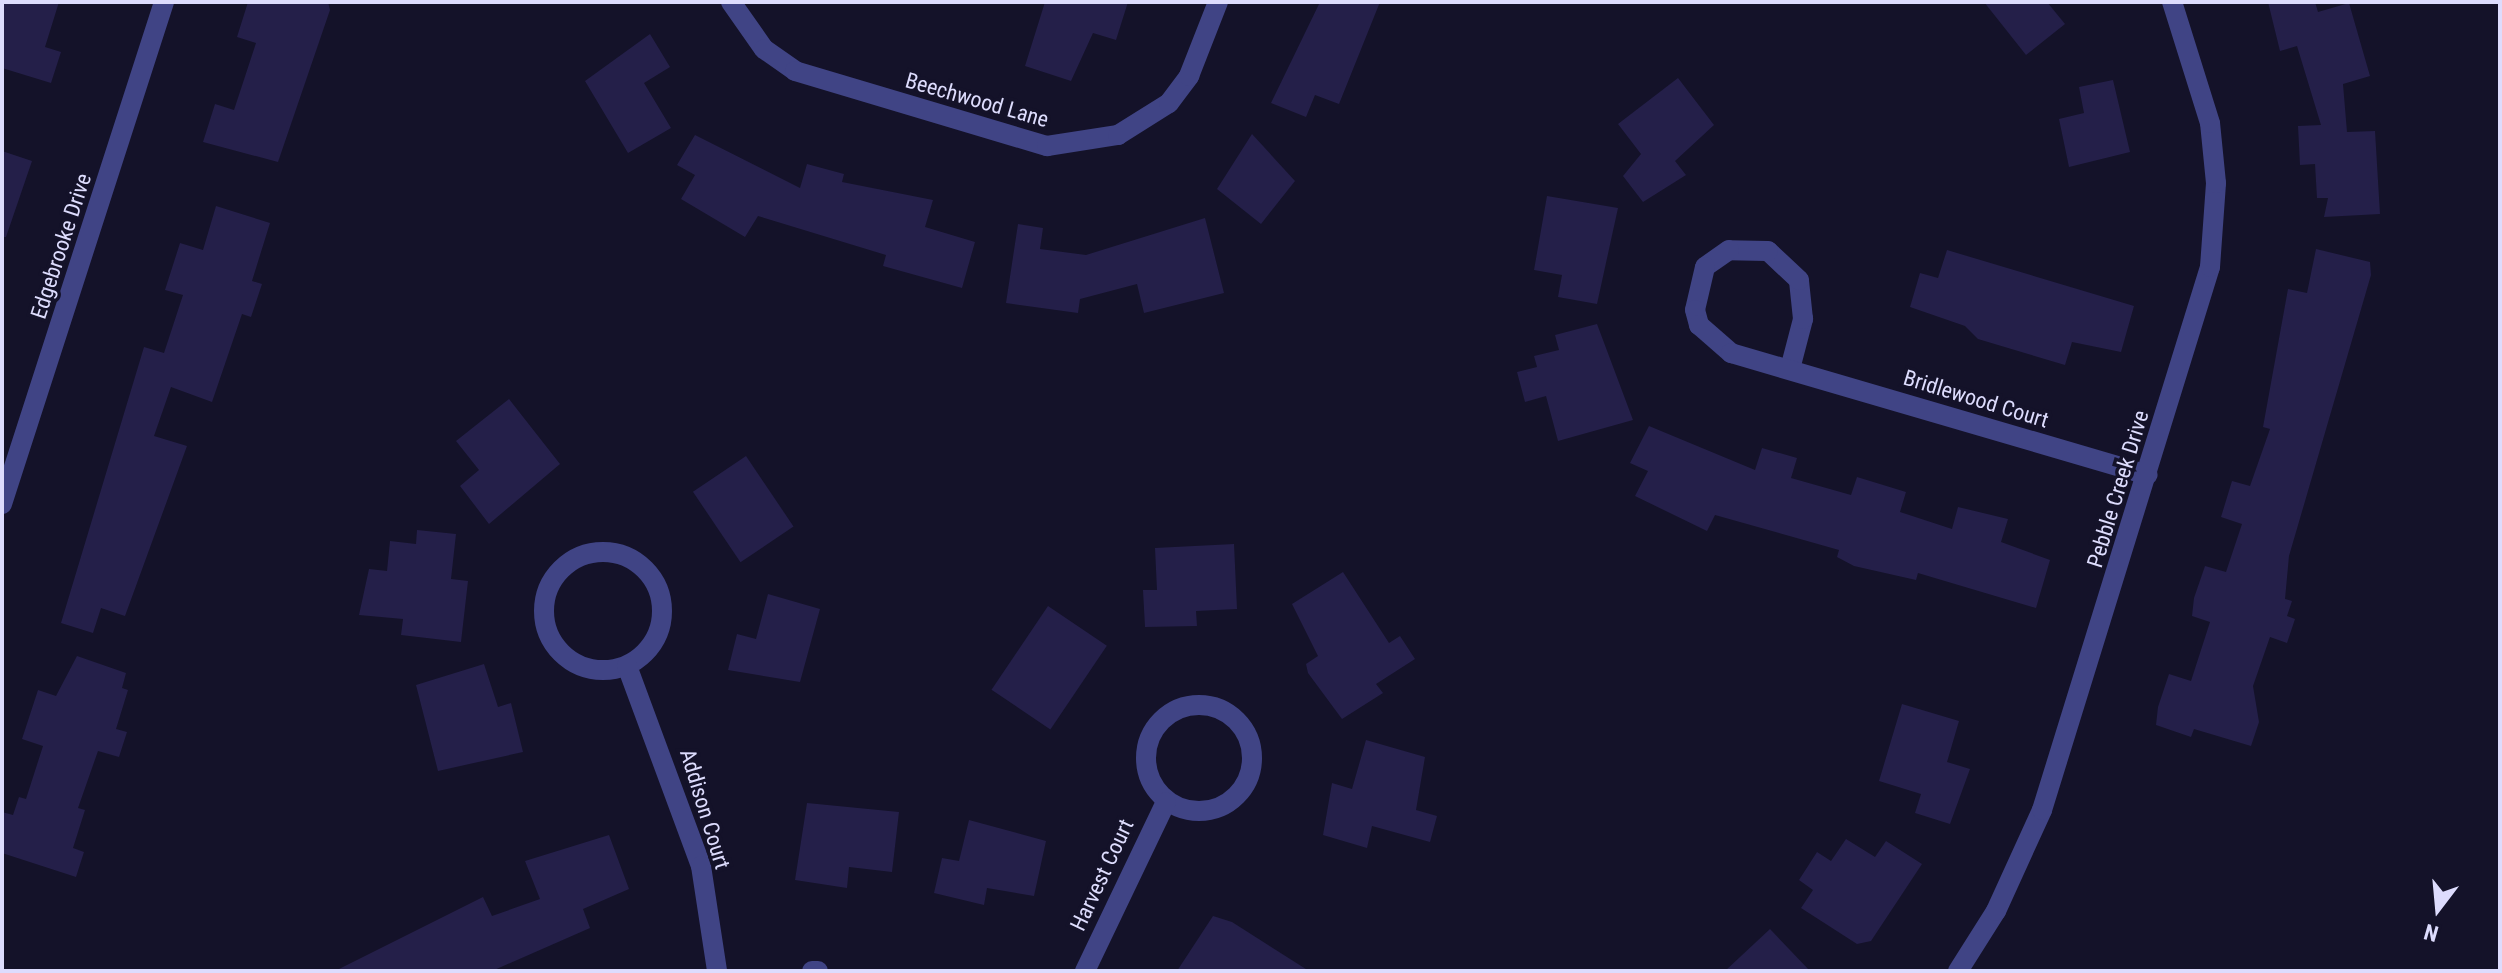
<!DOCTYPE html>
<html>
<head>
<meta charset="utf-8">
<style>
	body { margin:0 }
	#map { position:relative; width:2502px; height:973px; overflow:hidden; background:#141229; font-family:"Roboto Condensed",sans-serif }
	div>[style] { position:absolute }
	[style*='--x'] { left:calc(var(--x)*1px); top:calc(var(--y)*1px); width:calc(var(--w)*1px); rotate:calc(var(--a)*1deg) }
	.building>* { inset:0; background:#241f49; transform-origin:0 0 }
	.minor>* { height:20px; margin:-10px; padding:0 10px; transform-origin:10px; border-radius:10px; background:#404485 }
	.minor>.ring { margin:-10px; padding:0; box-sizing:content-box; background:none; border:20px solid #404485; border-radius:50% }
	span { translate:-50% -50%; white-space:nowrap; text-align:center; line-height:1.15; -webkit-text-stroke:7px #141229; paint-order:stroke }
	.street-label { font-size:22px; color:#dddcfd }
	.frame { position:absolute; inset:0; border:4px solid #dddcfd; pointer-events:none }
	.north { position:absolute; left:2398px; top:869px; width:80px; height:80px; -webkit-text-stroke:6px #141229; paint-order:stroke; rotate:196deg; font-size:22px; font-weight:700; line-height:32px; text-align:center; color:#dddcfd }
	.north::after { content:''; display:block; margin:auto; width:28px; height:36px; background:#dddcfd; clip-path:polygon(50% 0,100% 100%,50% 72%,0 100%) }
</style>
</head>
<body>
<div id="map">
	<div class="building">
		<div style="clip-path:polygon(2px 2px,59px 2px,45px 47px,61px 52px,51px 83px,2px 68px)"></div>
		<div style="clip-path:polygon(248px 2px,328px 2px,330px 10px,278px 162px,203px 142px,215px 104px,234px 110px,256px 43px,237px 37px)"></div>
		<div style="clip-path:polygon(1045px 2px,1128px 2px,1116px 40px,1093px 33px,1071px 81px,1025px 66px)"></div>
		<div style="clip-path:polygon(1320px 2px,1380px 2px,1339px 104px,1315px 95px,1306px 117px,1271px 103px)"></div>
		<div style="clip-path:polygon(1984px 2px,2047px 2px,2065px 24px,2026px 55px)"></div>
		<div style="clip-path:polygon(2268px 2px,2315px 2px,2318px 12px,2349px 3px,2370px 76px,2343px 84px,2347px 132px,2375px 131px,2380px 214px,2324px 217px,2328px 198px,2317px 198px,2315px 164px,2300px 165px,2298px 126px,2321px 125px,2297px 46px,2280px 51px)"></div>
		<div style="clip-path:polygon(650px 34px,670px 67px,644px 83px,671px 128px,628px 153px,585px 81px)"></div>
		<div style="clip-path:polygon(1678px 78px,1714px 125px,1675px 161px,1686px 175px,1643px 202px,1623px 176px,1641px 154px,1618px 124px)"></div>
		<div style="clip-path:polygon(2113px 80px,2130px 152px,2069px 167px,2059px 119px,2084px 113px,2079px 87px)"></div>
		<div style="clip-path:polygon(1252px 134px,1295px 181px,1261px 224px,1217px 189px)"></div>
		<div style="clip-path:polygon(695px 135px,800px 188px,807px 164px,844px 174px,842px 182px,933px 200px,925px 227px,975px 242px,962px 288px,883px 266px,886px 255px,758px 216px,745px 237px,681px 199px,695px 175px,677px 165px)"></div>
		<div style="clip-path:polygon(2px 151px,32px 161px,6px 237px,2px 237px)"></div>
		<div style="clip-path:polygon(1547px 196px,1618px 208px,1597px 304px,1558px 297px,1562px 275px,1534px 270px)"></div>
		<div style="clip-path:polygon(216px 206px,270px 223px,252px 281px,262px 284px,251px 317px,242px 314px,212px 402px,171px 387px,154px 436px,187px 446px,125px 616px,101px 608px,93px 633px,61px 623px,144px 347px,164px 353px,183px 295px,165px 290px,180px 243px,203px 250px)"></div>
		<div style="clip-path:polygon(1205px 218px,1224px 293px,1144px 313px,1137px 284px,1080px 299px,1078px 313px,1006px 303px,1018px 224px,1043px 228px,1040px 249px,1086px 255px)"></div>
		<div style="clip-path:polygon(2316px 249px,2370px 262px,2371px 275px,2289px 556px,2285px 599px,2292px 601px,2287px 616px,2295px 619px,2287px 643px,2270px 637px,2253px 686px,2259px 722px,2251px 746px,2194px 729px,2191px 737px,2156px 725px,2158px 707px,2169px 674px,2191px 681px,2210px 622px,2192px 616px,2194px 598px,2205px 566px,2226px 572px,2242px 524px,2221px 517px,2232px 481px,2250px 486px,2270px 429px,2263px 427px,2288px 289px,2307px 293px)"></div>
		<div style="clip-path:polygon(1947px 250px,2134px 306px,2121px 352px,2072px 342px,2065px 365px,1978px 339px,1965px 326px,1910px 307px,1920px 273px,1938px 278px)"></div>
		<div style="clip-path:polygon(1597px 324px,1633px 420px,1558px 441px,1546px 396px,1525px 402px,1517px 372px,1537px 367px,1534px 356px,1559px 350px,1555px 335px)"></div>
		<div style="clip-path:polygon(509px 399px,560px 464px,489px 524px,460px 486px,479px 470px,456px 441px)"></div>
		<div style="clip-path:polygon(1649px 426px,1755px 470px,1762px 448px,1797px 458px,1791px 478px,1851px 495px,1857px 477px,1906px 492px,1900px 512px,1952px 529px,1958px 507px,2008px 519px,2001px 542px,2050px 560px,2036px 608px,1918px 573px,1916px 580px,1854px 566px,1837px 557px,1839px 550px,1715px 515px,1707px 531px,1635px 496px,1648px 471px,1630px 463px)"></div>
		<div style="left:746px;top:456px;width:85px;height:64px;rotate:56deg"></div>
		<div style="clip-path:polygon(417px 530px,456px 534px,451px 579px,468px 581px,461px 642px,401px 635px,403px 619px,359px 615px,369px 569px,387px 571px,390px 541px,416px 544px)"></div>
		<div style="clip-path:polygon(1234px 544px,1237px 609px,1196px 611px,1197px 626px,1145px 627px,1143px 590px,1157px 590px,1155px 548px)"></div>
		<div style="clip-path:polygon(1343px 572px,1389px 643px,1400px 636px,1415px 659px,1376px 684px,1383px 693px,1342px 719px,1308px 673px,1306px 664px,1318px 656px,1292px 604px)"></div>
		<div style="clip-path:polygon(768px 594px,820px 609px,800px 682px,728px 670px,737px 634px,756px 639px)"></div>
		<div style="left:1048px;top:606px;width:71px;height:101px;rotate:34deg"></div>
		<div style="clip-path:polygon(77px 656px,126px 673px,122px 688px,128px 690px,116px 729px,127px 732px,119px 757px,98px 751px,78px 808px,85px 810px,73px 848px,84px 852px,76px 877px,2px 853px,2px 812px,13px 815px,19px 797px,26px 799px,43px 746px,22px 739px,38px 690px,56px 696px)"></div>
		<div style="clip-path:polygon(484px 664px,498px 707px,511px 703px,523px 752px,438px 771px,416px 685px)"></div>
		<div style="clip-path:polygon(1902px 704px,1959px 721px,1947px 762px,1970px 769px,1950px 824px,1915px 813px,1921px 794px,1879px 781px)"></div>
		<div style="clip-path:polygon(1366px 740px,1425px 757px,1416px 810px,1437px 816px,1430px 842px,1372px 826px,1367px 848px,1323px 835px,1332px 783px,1352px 789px)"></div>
		<div style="clip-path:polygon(807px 803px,899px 812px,892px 872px,849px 867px,847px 888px,795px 880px)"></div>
		<div style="clip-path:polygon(969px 820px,1046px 841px,1034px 896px,987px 888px,984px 905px,934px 893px,942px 858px,959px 861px)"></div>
		<div style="clip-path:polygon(609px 835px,629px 889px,583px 909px,590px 928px,492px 971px,335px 971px,483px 897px,492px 916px,540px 899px,525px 861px)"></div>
		<div style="clip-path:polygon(1846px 839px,1875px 857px,1886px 841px,1922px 864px,1871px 941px,1857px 944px,1801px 908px,1813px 890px,1799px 880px,1817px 852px,1831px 861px)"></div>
		<div style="clip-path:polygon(1213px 916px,1232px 922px,1309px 971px,1177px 971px)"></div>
		<div style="clip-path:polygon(1770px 929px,1810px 971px,1725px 971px)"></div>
	</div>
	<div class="minor">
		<div style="--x:731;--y:2;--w:57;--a:54.9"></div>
		<div style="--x:764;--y:49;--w:38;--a:35"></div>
		<div style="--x:795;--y:71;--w:263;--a:16.6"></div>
		<div style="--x:1047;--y:146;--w:72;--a:-8.8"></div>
		<div style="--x:1118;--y:135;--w:60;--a:-32.1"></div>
		<div style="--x:1169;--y:103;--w:34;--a:-53"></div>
		<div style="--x:1189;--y:76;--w:79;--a:-68.6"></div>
		<div style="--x:1790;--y:369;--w:52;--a:-75.4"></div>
		<div style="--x:1803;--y:319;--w:39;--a:-96"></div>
		<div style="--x:1799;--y:280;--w:42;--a:-136.9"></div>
		<div style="--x:1768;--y:251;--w:39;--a:-179"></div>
		<div style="--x:1729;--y:250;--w:29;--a:145"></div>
		<div style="--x:1705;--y:267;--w:44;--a:103.1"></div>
		<div style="--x:1695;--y:310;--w:16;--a:75"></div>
		<div style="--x:1699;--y:325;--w:43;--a:41.2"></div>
		<div style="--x:1731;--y:353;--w:434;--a:16.3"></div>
		<div style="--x:2;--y:504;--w:527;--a:-72.11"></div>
		<div class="ring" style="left:544px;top:552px;width:98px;height:98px"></div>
		<div style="--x:627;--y:666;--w:213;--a:69.7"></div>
		<div style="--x:701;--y:866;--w:106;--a:81.3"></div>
		<div class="ring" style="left:1146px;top:705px;width:86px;height:86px"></div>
		<div style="--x:812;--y:971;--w:6;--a:0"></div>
		<div style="--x:1085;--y:971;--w:187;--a:-64.4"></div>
		<div style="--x:1958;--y:971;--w:71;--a:-57.7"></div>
		<div style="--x:1996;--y:911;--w:111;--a:-65.5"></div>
		<div style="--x:2042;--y:810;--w:568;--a:-72.81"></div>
		<div style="--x:2210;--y:267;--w:84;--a:-85.9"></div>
		<div style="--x:2216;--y:183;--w:60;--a:-95.7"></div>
		<div style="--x:2210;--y:123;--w:127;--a:-107.4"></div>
	</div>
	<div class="street-label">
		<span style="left:977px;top:100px;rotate:16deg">Beechwood Lane</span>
		<span style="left:61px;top:246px;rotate:-72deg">Edgebrooke Drive</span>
		<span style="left:1976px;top:399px;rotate:17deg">Bridlewood Court</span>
		<span style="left:2118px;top:489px;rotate:-73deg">Pebble Creek Drive</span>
		<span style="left:705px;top:809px;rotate:73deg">Addison Court</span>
		<span style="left:1102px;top:875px;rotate:-65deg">Harvest Court</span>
	</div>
	<div class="frame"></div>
	<div class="north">N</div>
</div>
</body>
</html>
